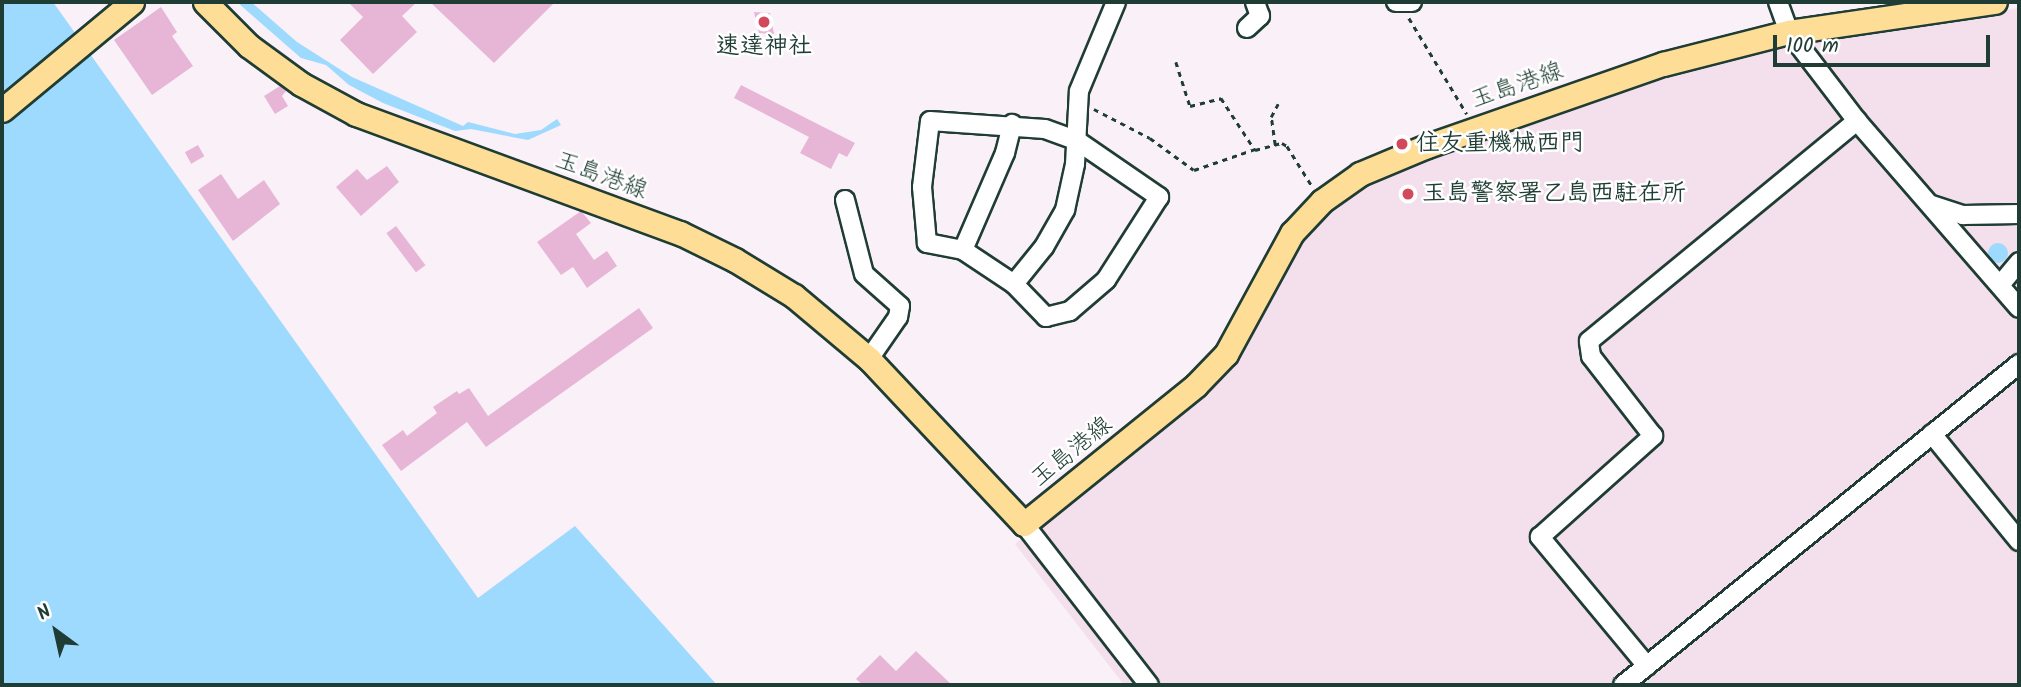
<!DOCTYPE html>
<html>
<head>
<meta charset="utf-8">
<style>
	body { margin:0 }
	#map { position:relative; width:2021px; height:687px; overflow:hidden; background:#faf0f7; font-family:Kalam,"Klee One",sans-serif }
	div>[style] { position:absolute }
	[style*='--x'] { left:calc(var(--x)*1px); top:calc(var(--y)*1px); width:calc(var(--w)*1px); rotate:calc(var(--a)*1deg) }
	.built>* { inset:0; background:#f4dfed }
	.water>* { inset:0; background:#9ddafe }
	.round { border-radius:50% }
	.building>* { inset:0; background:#e7b6d7; transform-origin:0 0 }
	.path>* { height:2.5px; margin-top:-1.25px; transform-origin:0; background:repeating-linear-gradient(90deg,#1f3d34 0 5px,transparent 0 10px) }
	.roads { filter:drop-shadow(2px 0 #1f3d34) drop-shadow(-2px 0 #1f3d34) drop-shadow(0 2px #1f3d34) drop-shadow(0 -2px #1f3d34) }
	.minor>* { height:18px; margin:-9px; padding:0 9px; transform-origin:9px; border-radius:9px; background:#fff }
	.major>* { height:23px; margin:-11.5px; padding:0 11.5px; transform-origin:11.5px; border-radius:11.5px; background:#fede96 }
	.dots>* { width:19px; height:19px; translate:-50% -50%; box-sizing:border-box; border:4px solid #fff; border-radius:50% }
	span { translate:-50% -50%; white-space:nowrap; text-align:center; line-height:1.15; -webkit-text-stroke:5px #fff; paint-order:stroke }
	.poi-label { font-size:24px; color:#1f3d34; font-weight:700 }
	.left { translate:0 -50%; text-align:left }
	.street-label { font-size:24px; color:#1f3d34 }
	.frame { position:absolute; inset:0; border:4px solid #1f3d34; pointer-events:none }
	.north { position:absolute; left:21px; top:596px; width:70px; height:70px; -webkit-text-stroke:5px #fff; paint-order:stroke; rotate:327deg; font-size:19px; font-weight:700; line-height:28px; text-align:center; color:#1f3d34 }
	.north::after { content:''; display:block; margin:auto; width:24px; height:32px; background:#1f3d34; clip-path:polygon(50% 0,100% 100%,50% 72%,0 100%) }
	.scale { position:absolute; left:1773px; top:35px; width:217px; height:32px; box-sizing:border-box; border:4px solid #1f3d34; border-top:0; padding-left:9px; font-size:21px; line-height:24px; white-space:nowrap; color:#1f3d34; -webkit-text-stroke:5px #fff; paint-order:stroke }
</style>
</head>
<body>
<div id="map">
	<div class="built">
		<div style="clip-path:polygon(2019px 8px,2019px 685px,1124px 685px,1015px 544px,1201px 392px,1298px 236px,1327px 207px,1364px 180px,1618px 86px,1733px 56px)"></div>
	</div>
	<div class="water">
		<div style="clip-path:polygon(2px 2px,53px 2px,478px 598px,575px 526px,717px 685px,2px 685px)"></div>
		<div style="clip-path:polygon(237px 2px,251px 2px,297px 42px,352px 77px,463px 126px,468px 122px,515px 134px,541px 130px,557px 119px,561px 125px,528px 140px,471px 129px,455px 131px,383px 103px,349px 85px,326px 65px,301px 58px)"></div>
		<div class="round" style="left:1988px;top:243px;width:20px;height:20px"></div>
	</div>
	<div class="building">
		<div style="clip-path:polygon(348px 2px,417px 2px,402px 16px,417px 32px,373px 74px,340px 40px,363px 17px)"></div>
		<div style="clip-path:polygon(430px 2px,555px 2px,494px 63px)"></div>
		<div style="clip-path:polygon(161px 7px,177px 32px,172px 36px,193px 66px,152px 95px,114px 40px)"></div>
		<div style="clip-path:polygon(754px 12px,770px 13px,774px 34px,759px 33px)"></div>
		<div style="clip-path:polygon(741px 85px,855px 143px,847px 157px,839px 153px,831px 169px,800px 153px,809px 137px,734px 98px)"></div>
		<div style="clip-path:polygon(280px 86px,286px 91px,282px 96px,288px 106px,275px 114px,264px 96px)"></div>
		<div style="left:198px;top:145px;width:13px;height:15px;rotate:61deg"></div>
		<div style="clip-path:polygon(387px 166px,399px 182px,361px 216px,336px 187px,357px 169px,367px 180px)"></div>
		<div style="clip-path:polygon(221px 174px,238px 199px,264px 180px,280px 204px,233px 241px,198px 190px)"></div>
		<div style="clip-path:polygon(581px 211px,591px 223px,576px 234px,594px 260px,607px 251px,617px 266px,587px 288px,573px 267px,561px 275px,537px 242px)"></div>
		<div style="left:396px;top:226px;width:49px;height:12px;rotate:53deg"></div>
		<div style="clip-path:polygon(639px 308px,653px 328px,486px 447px,467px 422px,401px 471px,382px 445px,403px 430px,407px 436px,437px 413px,433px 407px,457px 391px,459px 394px,469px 388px,488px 416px)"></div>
		<div style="clip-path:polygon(916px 651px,952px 685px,863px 685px,856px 679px,880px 655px,896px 671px)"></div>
	</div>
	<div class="path">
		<div style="--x:1409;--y:18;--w:112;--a:58.9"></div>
		<div style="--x:1176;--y:62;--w:46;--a:72.3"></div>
		<div style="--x:1190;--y:106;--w:32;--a:-14"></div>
		<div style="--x:1221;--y:98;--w:62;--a:56.8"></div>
		<div style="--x:1255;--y:150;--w:28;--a:-15"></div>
		<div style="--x:1282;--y:143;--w:6;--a:31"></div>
		<div style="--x:1287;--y:146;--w:47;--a:58"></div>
		<div style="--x:1094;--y:109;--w:63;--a:27.4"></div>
		<div style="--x:1150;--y:138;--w:54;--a:36"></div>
		<div style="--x:1194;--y:170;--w:65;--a:-19"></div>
		<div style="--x:1275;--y:145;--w:28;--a:-98"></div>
		<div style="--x:1271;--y:117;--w:15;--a:-62"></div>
	</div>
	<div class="roads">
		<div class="minor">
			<div style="--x:1396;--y:2;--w:16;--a:0"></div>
			<div style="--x:1778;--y:2;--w:32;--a:70"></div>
			<div style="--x:1789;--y:32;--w:112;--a:52.6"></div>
			<div style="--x:1857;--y:121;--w:247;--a:49.1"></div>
			<div style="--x:1247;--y:28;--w:18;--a:-43"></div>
			<div style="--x:1260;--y:16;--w:15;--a:-110"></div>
			<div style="--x:930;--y:121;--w:115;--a:4"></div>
			<div style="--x:1045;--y:129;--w:33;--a:20"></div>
			<div style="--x:1076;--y:140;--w:101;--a:34.5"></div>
			<div style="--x:1159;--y:197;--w:98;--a:122.6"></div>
			<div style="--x:1106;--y:280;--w:48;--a:139.3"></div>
			<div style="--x:1070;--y:311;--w:25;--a:166"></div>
			<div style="--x:1046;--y:317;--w:46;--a:-134.1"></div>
			<div style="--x:1014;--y:284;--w:61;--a:-146.3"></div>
			<div style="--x:963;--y:250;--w:37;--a:-169"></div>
			<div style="--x:927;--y:243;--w:56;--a:-95.1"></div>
			<div style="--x:922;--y:187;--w:66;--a:-83.1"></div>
			<div style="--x:845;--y:200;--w:76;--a:75.6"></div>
			<div style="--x:864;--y:274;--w:48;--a:41.6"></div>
			<div style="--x:900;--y:306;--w:11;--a:100"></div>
			<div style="--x:898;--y:317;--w:51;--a:124.6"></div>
			<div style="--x:1932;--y:205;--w:33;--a:18"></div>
			<div style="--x:1963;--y:215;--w:56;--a:-1"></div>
			<div style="--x:963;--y:250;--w:106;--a:-66.6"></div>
			<div style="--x:1005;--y:153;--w:30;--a:-76"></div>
			<div style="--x:1014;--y:284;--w:48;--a:-51"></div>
			<div style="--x:1044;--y:247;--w:43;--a:-60.4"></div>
			<div style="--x:1065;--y:210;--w:47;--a:-77.7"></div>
			<div style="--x:1075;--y:164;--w:73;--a:-86.9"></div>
			<div style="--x:1079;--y:91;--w:96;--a:-67.4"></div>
			<div style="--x:2000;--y:285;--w:30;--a:-50"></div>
			<div style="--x:1932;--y:434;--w:138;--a:50.9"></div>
			<div style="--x:1024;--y:524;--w:204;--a:52.2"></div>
			<div style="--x:1647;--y:666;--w:168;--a:-129.7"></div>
			<div style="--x:1540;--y:537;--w:152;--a:-41.8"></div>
			<div style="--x:1653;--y:436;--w:101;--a:-127.8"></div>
			<div style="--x:1591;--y:356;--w:15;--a:-98"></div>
			<div style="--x:1589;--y:341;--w:347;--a:-39.4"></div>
			<div style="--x:1623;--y:685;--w:510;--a:-39.03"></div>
		</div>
		<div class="major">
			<div style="--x:205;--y:2;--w:62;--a:45"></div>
			<div style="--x:249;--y:46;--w:64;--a:36.2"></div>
			<div style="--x:301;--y:84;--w:63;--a:28.6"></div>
			<div style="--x:356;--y:114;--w:345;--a:20.2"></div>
			<div style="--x:680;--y:233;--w:61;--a:26.1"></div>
			<div style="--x:735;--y:260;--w:69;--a:31.4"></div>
			<div style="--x:794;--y:296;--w:98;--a:40"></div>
			<div style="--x:869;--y:359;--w:226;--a:46.8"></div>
			<div style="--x:1024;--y:524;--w:221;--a:-38.9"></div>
			<div style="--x:1196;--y:385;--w:43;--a:-45.9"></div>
			<div style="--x:1226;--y:354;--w:138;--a:-61.4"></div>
			<div style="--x:1292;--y:233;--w:44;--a:-46.8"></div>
			<div style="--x:1322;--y:201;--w:47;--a:-35.4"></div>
			<div style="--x:1360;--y:174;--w:73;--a:-22.7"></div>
			<div style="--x:1427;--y:146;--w:250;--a:-19.2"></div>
			<div style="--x:1663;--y:64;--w:130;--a:-14.3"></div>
			<div style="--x:1789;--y:32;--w:208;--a:-8.3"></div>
			<div style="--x:2;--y:110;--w:169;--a:-39.7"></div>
		</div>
	</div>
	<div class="dots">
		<div style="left:764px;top:22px;background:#d1495b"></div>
		<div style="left:1402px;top:144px;background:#d1495b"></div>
		<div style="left:1408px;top:194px;background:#d1495b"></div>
	</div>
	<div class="poi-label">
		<span style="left:764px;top:47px">速達神社</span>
		<span class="left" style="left:1416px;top:144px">住友重機械西門</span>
		<span class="left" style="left:1422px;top:194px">玉島警察署乙島西駐在所</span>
	</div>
	<div class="street-label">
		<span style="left:1517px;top:86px;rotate:-19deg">玉島港線</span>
		<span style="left:601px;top:176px;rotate:20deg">玉島港線</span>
		<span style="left:1072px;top:452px;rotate:-39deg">玉島港線</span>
	</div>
	<div class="frame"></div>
	<div class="north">N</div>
	<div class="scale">100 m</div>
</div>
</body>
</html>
